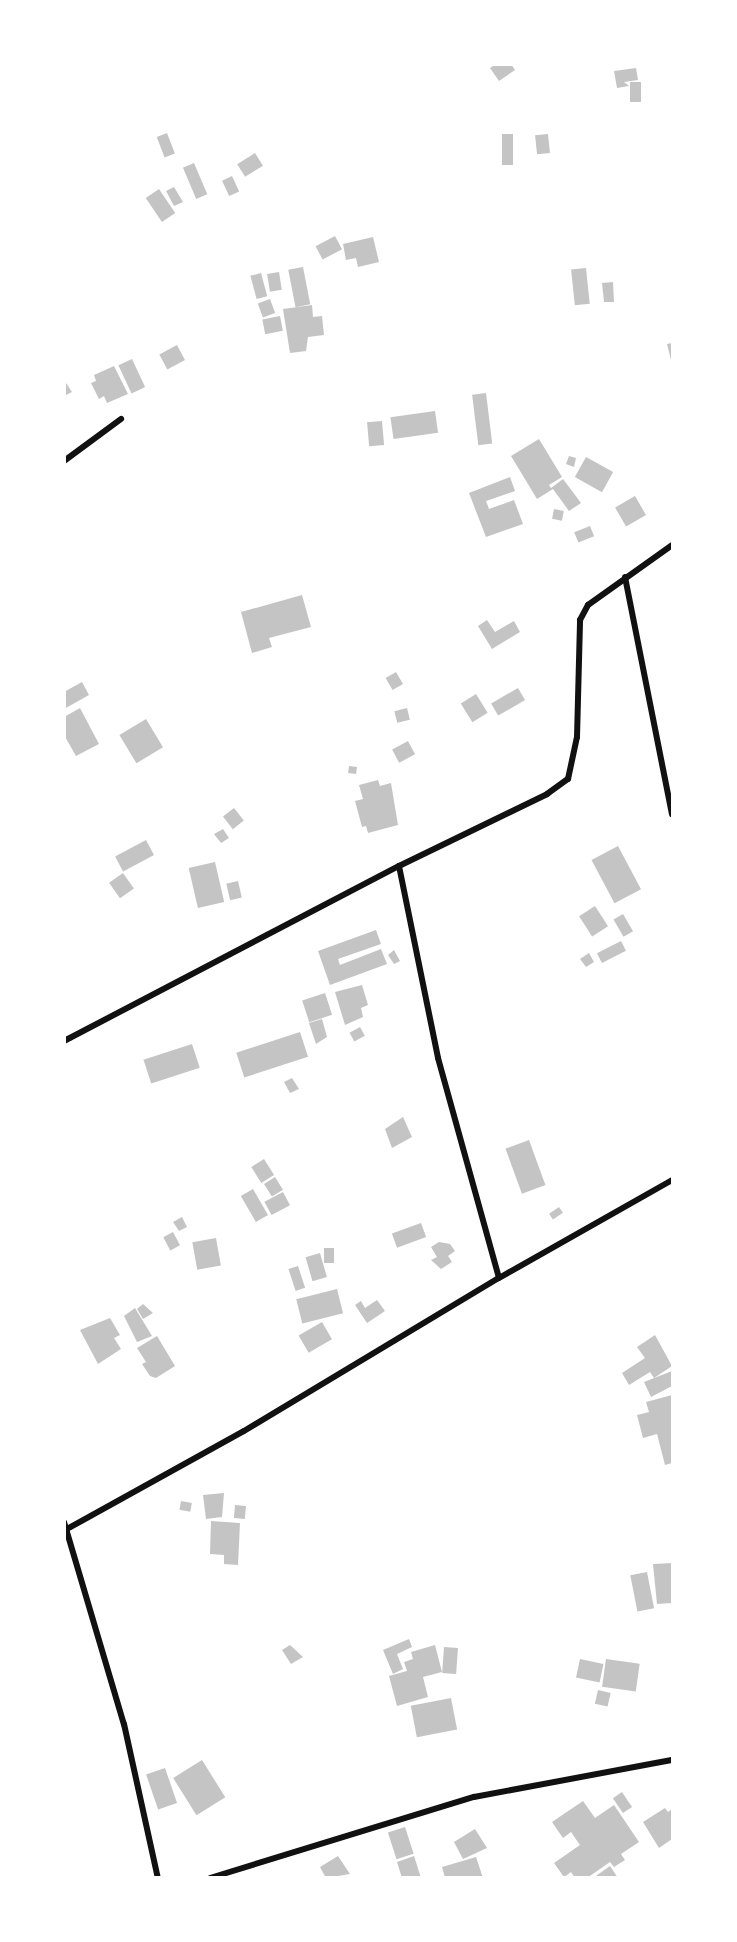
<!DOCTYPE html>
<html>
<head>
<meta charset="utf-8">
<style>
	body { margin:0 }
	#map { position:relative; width:737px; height:1942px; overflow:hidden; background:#fff; font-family:"Work Sans",sans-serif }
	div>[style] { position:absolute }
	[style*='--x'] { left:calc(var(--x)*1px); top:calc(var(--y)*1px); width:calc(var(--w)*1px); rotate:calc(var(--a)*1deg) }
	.building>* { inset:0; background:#c4c4c4; transform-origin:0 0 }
	.minor>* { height:6px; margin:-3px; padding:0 3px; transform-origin:3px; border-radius:3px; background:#111 }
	span { translate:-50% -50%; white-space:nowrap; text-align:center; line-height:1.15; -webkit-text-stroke:6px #fff; paint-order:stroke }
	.frame { position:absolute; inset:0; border:66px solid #fff; pointer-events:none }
</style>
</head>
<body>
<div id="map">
	<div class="building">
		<div style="clip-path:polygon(496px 64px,511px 64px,515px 70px,499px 81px,490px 68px)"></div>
		<div style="clip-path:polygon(636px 68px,638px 80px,624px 82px,629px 86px,617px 88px,614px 71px)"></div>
		<div style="left:630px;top:82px;width:11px;height:20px"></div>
		<div style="left:167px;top:133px;width:22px;height:11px;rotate:69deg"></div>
		<div style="left:502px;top:134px;width:11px;height:31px"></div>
		<div style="left:548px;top:134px;width:19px;height:13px;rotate:84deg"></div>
		<div style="left:255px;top:153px;width:15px;height:21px;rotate:58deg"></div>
		<div style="left:194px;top:163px;width:34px;height:12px;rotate:67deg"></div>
		<div style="left:232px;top:176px;width:17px;height:11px;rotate:65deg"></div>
		<div style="clip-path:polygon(174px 187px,183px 202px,174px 206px,166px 191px)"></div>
		<div style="left:159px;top:189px;width:29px;height:16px;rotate:56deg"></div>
		<div style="left:335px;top:236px;width:15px;height:22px;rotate:62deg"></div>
		<div style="clip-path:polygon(373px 237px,379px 262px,358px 267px,356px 258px,346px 260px,343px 244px)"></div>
		<div style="left:303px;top:267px;width:38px;height:15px;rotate:79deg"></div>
		<div style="left:586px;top:268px;width:36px;height:15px;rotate:84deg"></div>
		<div style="left:279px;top:272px;width:18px;height:12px;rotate:81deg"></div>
		<div style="left:261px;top:273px;width:24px;height:11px;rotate:75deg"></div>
		<div style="clip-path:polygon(613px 282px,614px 302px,604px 302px,602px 283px)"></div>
		<div style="left:270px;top:299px;width:15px;height:13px;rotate:70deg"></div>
		<div style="clip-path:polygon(312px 305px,313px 317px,322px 316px,324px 335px,308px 337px,306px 351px,290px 353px,283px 309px)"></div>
		<div style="left:280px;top:316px;width:15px;height:18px;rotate:79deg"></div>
		<div style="clip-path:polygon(672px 343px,672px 364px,667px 344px)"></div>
		<div style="left:177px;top:345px;width:17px;height:20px;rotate:62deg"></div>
		<div style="left:132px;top:359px;width:31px;height:15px;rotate:65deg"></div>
		<div style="clip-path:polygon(114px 366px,128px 394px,107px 403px,104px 396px,99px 399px,91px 383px,96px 381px,94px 375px)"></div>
		<div style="clip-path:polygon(64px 380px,72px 392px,64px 396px)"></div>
		<div style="left:486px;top:393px;width:51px;height:14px;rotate:83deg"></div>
		<div style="left:435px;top:411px;width:22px;height:45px;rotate:82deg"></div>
		<div style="left:382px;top:421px;width:24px;height:15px;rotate:85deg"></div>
		<div style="clip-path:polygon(539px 439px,562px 477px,549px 485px,551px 488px,563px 479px,581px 503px,569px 511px,553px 489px,537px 499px,511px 456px)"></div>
		<div style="clip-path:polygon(569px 456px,576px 458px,574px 467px,566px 464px)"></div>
		<div style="left:586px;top:457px;width:31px;height:23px;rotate:29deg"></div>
		<div style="clip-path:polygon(510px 477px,515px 491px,486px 501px,489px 509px,514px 500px,523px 524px,486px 537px,469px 493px)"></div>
		<div style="left:635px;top:496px;width:22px;height:23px;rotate:60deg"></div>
		<div style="left:554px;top:509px;width:10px;height:10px;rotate:11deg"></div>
		<div style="left:590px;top:526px;width:11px;height:17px;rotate:68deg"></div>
		<div style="clip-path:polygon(302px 595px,311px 627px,269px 638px,272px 647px,252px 653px,241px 612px)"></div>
		<div style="clip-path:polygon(487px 620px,495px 632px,514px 621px,520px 632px,492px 649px,478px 626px)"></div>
		<div style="left:396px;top:672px;width:14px;height:12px;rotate:60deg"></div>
		<div style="clip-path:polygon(82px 682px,89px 695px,64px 709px,64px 692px)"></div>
		<div style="left:518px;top:688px;width:14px;height:31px;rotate:60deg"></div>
		<div style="left:476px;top:694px;width:22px;height:18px;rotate:58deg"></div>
		<div style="clip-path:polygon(80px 708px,99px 744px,76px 756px,64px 735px,64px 717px)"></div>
		<div style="left:407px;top:708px;width:12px;height:13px;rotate:76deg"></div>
		<div style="left:146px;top:719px;width:33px;height:31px;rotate:59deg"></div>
		<div style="left:408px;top:741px;width:15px;height:18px;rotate:62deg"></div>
		<div style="left:349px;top:766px;width:8px;height:7px;rotate:7deg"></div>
		<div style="clip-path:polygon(378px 780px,380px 786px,391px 783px,398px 825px,368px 833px,366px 826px,362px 827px,355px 801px,363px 799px,359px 785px)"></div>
		<div style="left:234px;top:808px;width:16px;height:14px;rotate:52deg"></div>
		<div style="clip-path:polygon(223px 829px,229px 838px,221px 843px,214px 834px)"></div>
		<div style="left:146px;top:840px;width:17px;height:35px;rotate:62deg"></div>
		<div style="left:618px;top:846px;width:49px;height:30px;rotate:62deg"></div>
		<div style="left:215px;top:862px;width:41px;height:27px;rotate:77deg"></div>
		<div style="left:123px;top:873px;width:19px;height:17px;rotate:55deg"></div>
		<div style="left:238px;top:881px;width:17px;height:12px;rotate:77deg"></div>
		<div style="left:595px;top:906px;width:24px;height:19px;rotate:57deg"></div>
		<div style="left:623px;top:914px;width:20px;height:11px;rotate:60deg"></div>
		<div style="clip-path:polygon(376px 930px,381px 944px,338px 959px,340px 965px,381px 949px,387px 964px,330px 985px,318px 951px)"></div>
		<div style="left:621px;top:941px;width:11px;height:27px;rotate:63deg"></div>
		<div style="clip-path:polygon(394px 950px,400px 961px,394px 964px,388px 955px)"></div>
		<div style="clip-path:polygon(589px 953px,594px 962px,586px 967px,580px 959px)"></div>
		<div style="clip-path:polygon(362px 985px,368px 1005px,361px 1008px,363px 1017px,345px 1025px,335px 992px)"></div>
		<div style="left:325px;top:993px;width:23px;height:24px;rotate:72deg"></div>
		<div style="clip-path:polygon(322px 1019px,327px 1037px,316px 1044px,309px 1023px)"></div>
		<div style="left:360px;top:1027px;width:10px;height:12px;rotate:61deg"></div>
		<div style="left:300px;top:1032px;width:26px;height:67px;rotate:72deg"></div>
		<div style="left:192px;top:1044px;width:25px;height:51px;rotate:72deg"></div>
		<div style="clip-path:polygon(292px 1078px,299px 1089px,290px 1093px,284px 1082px)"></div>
		<div style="clip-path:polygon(403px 1117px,412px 1137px,392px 1148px,385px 1129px)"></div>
		<div style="left:529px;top:1140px;width:48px;height:25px;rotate:70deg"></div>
		<div style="left:264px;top:1159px;width:19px;height:15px;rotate:58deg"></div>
		<div style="left:275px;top:1177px;width:15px;height:13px;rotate:58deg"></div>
		<div style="left:253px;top:1189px;width:30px;height:14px;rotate:60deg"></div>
		<div style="left:283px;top:1192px;width:15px;height:21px;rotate:62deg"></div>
		<div style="left:559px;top:1207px;width:7px;height:12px;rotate:56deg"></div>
		<div style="clip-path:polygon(182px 1217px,187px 1227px,179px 1231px,173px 1222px)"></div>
		<div style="left:421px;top:1223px;width:15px;height:31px;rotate:70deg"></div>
		<div style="left:173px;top:1232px;width:15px;height:11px;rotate:62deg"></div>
		<div style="left:216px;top:1238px;width:28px;height:24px;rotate:80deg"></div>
		<div style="clip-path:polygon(439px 1242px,450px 1244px,455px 1251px,448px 1256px,452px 1262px,441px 1269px,431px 1260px,437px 1257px,431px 1247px)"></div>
		<div style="left:324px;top:1248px;width:10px;height:15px"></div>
		<div style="left:320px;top:1253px;width:25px;height:15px;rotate:74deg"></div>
		<div style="left:298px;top:1266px;width:23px;height:10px;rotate:72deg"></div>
		<div style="left:337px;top:1289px;width:25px;height:42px;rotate:76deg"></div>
		<div style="clip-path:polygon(377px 1300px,385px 1311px,367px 1323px,355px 1305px,361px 1301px,365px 1308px)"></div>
		<div style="clip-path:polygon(143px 1304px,153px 1313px,143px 1319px,137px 1309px)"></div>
		<div style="clip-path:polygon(135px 1308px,152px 1336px,137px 1342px,124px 1316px)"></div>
		<div style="clip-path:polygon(110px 1318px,120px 1335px,114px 1338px,121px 1349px,98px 1364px,80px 1330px)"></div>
		<div style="left:322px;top:1322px;width:20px;height:27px;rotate:60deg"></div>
		<div style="clip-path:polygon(655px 1335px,672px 1366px,654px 1378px,650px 1372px,629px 1385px,622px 1373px,645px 1358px,637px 1347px)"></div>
		<div style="clip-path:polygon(157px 1336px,175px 1366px,156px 1378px,150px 1376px,142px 1364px,146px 1362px,137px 1348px)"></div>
		<div style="clip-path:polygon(672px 1371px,672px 1386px,651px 1397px,644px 1382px)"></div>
		<div style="clip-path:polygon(672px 1395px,672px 1463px,665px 1465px,657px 1434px,643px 1438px,637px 1415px,649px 1412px,646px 1402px)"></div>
		<div style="clip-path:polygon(224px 1493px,222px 1517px,206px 1519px,203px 1495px)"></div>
		<div style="left:181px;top:1501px;width:11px;height:9px;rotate:10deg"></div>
		<div style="left:235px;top:1505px;width:11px;height:13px;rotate:5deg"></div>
		<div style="clip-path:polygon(211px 1521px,240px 1523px,238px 1565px,224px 1564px,224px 1555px,210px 1554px)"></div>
		<div style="clip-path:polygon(672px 1563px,672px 1603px,657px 1604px,653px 1564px)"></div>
		<div style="left:647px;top:1572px;width:37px;height:17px;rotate:79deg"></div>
		<div style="clip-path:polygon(409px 1639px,412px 1647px,397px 1654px,403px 1669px,393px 1674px,383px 1650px)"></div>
		<div style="clip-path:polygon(290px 1645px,303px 1657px,291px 1664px,282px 1650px)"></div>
		<div style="clip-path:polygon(435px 1645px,442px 1672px,423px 1677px,428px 1697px,397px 1706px,389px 1676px,407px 1671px,404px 1662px,413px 1659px,411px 1652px)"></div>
		<div style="left:444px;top:1647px;width:14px;height:26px;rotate:4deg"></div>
		<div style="left:580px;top:1659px;width:24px;height:19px;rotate:12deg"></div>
		<div style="left:606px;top:1659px;width:34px;height:28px;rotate:8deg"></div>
		<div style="left:598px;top:1690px;width:13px;height:14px;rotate:13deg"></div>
		<div style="left:451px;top:1698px;width:32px;height:41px;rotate:79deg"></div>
		<div style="left:202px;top:1760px;width:44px;height:34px;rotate:58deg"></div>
		<div style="left:165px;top:1768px;width:37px;height:20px;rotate:71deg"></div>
		<div style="left:622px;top:1792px;width:18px;height:11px;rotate:56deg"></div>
		<div style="clip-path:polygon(583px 1801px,595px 1818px,614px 1805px,639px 1842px,621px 1854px,625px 1860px,614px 1867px,610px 1862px,587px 1878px,575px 1878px,571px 1872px,564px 1877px,554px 1863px,580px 1845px,571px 1832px,563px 1838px,552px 1822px)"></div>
		<div style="clip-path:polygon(665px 1808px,668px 1812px,672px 1809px,672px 1839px,659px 1848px,643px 1822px)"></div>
		<div style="left:405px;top:1827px;width:28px;height:18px;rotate:72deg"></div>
		<div style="clip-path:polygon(475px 1829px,487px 1848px,463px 1859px,454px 1842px)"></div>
		<div style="clip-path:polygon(338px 1856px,350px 1874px,326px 1878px,320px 1867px)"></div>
		<div style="clip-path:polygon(414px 1856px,421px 1878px,402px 1878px,397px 1862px)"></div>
		<div style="clip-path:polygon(476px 1857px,483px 1878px,445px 1878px,442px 1867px)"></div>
		<div style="clip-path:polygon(610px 1866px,618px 1878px,593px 1878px)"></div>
	</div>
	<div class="minor">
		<div style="--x:64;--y:461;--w:71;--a:-36.4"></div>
		<div style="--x:625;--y:577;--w:242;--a:78.8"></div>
		<div style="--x:399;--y:866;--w:196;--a:78.5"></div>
		<div style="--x:438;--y:1058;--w:228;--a:74.5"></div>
		<div style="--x:64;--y:1041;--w:378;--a:-27.6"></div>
		<div style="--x:399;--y:866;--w:165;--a:-25.9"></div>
		<div style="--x:547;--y:794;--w:26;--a:-36"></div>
		<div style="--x:568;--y:779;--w:43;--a:-77.9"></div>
		<div style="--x:577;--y:737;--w:117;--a:-88.5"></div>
		<div style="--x:580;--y:620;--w:17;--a:-62"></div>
		<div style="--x:588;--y:605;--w:103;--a:-35.5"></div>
		<div style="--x:64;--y:1522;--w:211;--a:73.5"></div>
		<div style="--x:124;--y:1724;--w:158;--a:77.6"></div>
		<div style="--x:67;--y:1529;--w:202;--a:-29"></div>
		<div style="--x:244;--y:1431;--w:297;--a:-31"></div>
		<div style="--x:499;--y:1278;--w:199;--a:-29.5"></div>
		<div style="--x:210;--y:1878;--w:276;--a:-17.1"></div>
		<div style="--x:474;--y:1797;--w:201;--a:-10.6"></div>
	</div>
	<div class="frame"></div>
</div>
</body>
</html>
